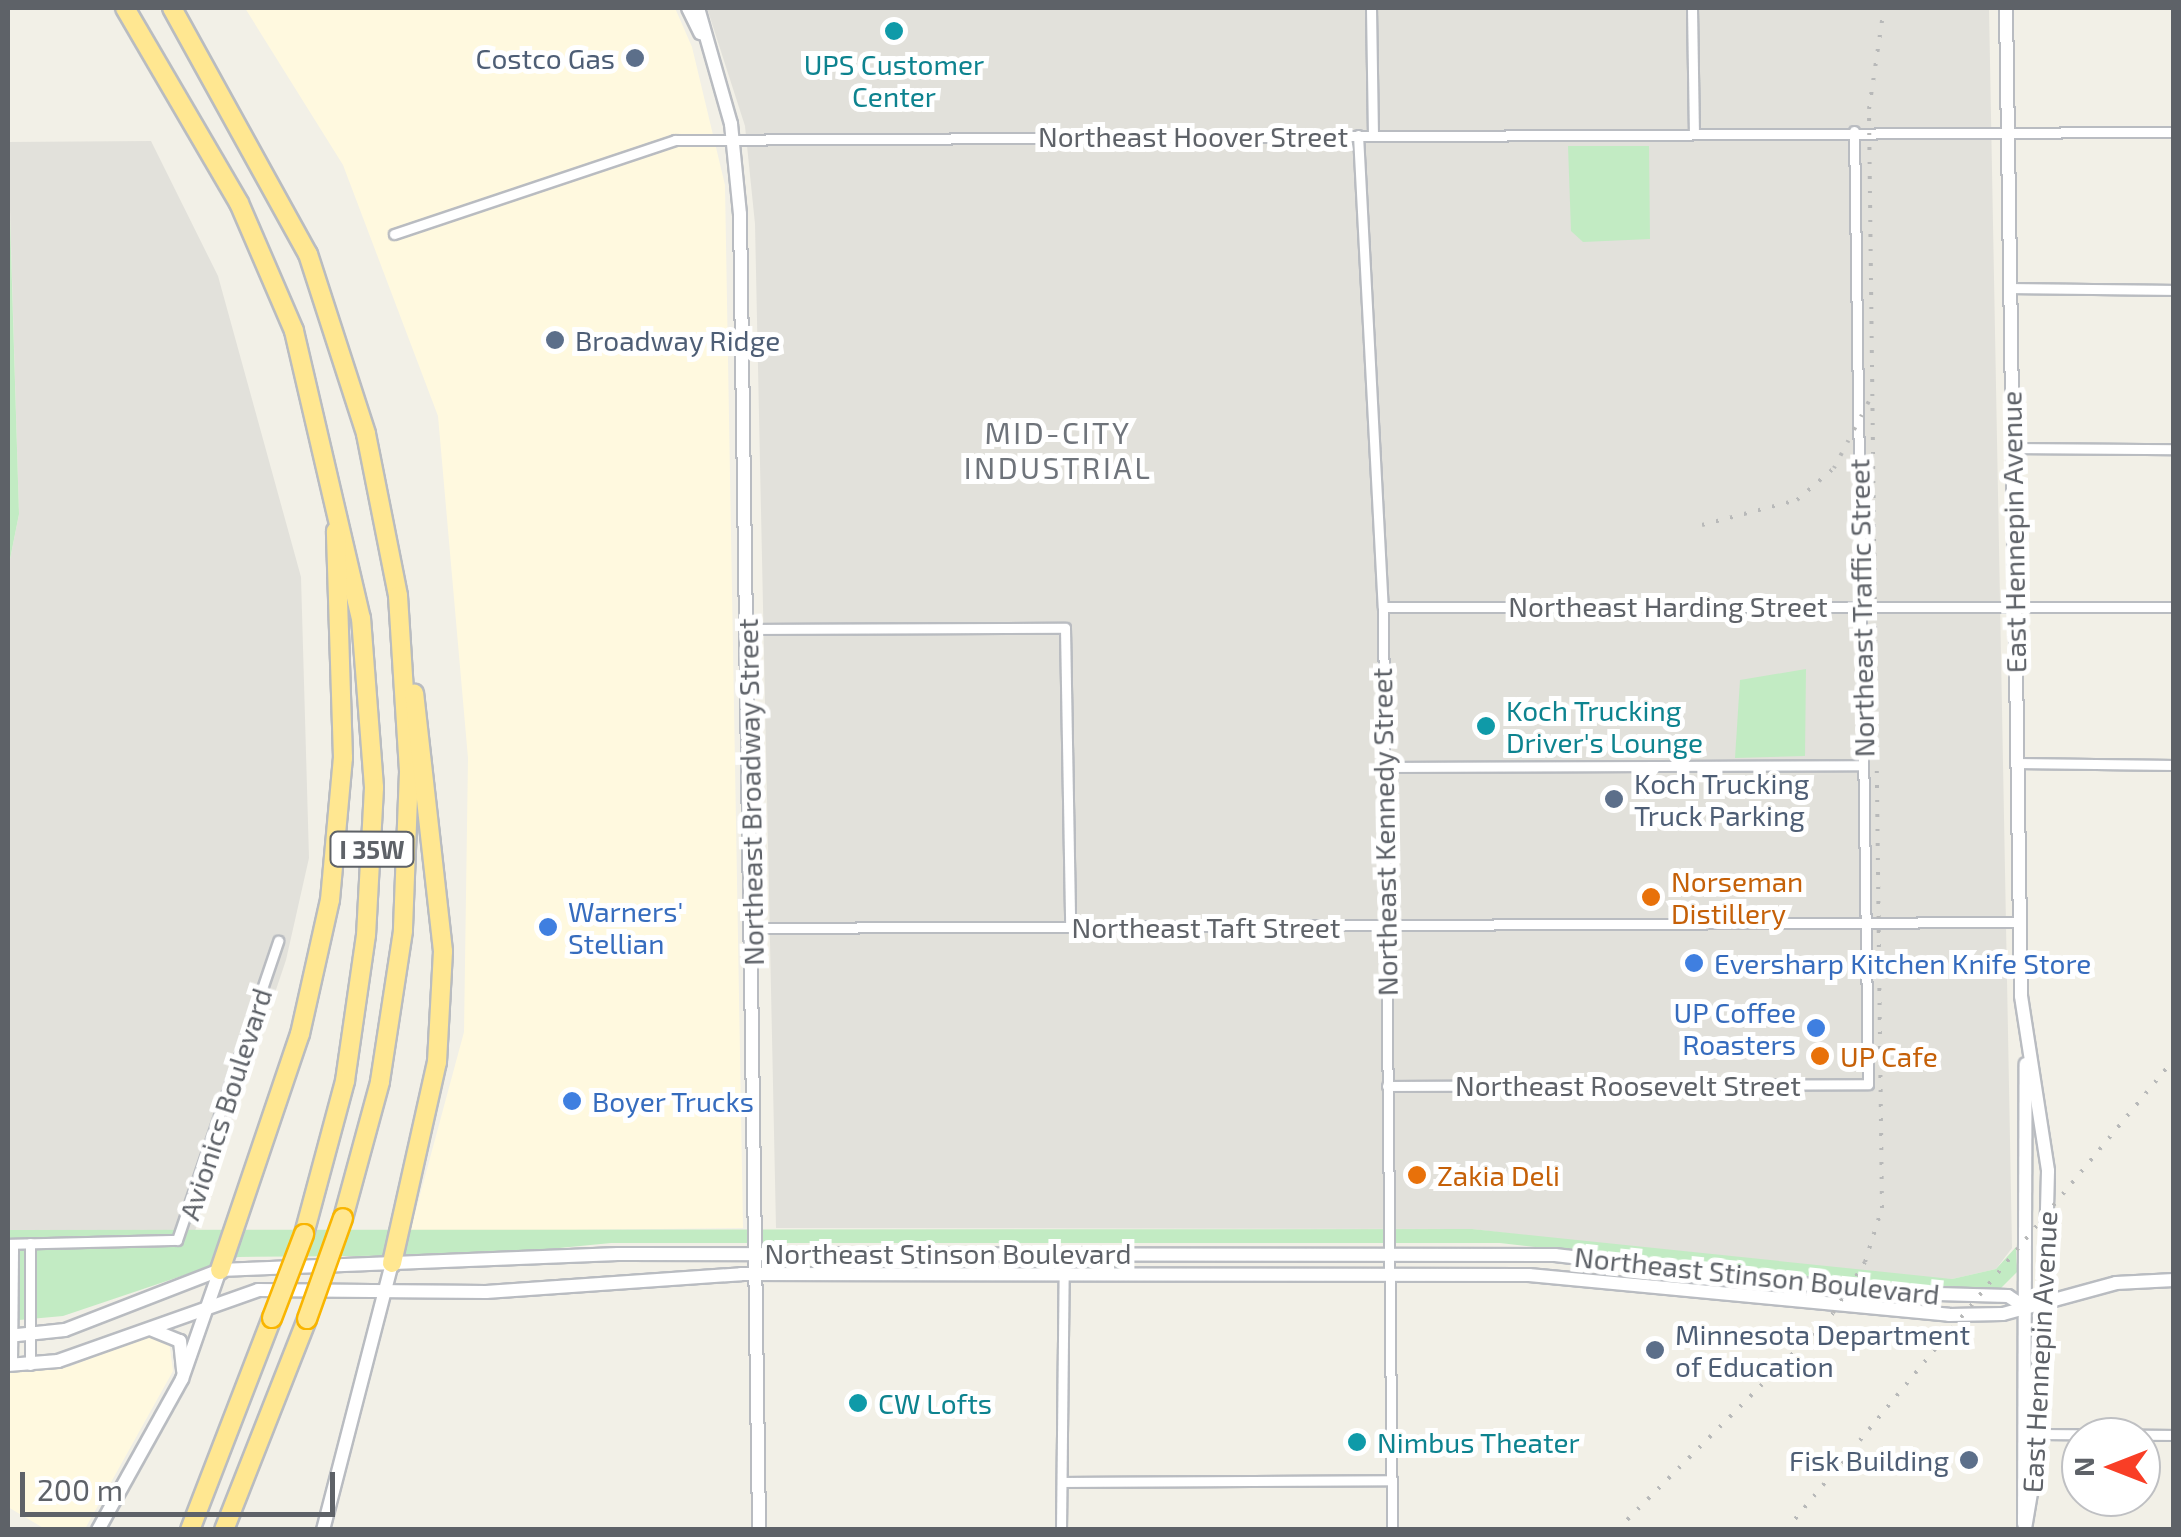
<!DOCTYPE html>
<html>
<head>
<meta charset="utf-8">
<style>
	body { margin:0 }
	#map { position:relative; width:2181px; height:1537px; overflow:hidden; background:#f2f0e7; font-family:"Exo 2",sans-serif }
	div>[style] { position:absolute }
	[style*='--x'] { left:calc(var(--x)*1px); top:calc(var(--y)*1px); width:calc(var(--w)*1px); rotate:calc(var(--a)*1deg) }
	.commercial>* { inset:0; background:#fff9df }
	.industrial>* { inset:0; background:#e2e1db }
	.green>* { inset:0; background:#c2ebc3 }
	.roads { filter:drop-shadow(2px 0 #b9bcc1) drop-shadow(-2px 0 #b9bcc1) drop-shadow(0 2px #b9bcc1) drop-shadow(0 -2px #b9bcc1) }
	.street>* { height:9px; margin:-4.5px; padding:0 4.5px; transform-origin:4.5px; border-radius:4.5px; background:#fff }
	.secondary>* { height:12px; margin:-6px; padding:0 6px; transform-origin:6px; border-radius:6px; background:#fff }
	.highway>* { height:18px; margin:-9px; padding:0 9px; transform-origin:9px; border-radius:9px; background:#ffe791 }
	.rail>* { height:4px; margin-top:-2px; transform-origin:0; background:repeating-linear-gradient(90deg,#b8b9b9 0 2.5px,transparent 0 14.5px) }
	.bridges { filter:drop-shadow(2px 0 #f9b500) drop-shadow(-2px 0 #f9b500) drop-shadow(0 2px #f9b500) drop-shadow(0 -2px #f9b500) }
	.highway-bridge>* { height:18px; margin:-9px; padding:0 9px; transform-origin:9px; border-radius:9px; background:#ffe791 }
	.dots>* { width:28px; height:28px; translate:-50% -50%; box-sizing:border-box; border:5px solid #fff; border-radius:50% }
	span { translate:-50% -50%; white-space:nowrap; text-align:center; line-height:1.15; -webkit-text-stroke:10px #fff; paint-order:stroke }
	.shield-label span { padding:2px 8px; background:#fff; border:2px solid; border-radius:8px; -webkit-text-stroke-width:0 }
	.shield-label { font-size:25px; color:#5e6268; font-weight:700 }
	.service-label { font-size:28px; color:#4e5e75 }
	.right { translate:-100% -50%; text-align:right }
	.left { translate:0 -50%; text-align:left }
	.culture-label { font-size:28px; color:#0d838f }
	.street-label { font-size:28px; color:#5e6268 }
	.food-label { font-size:28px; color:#c56008 }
	.shop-label { font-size:28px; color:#366cbe }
	.neighbourhood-label { font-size:30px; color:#6f747b; letter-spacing:2.5px }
	.frame { position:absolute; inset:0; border:10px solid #5e6268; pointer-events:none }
	.north { position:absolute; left:2061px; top:1417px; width:100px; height:100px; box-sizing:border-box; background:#fff; border:2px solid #bfc0c3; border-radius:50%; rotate:270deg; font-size:28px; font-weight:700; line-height:40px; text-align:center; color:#5e6268 }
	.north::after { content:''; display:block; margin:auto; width:35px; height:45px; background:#f93e26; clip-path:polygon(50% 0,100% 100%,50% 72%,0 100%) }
	.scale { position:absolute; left:20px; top:1472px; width:315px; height:45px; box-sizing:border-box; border:5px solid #5e6268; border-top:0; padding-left:12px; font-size:30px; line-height:35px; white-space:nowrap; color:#5e6268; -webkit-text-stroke:8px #fff; paint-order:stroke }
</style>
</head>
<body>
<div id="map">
	<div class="commercial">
		<div style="clip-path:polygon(245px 8px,675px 8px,692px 47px,725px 185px,743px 1228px,410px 1232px,464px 1032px,468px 758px,438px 416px,343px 165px)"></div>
		<div style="clip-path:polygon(149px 1335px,169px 1341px,173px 1371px,85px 1529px,45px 1529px,8px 1507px,8px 1371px,69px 1367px)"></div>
	</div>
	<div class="industrial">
		<div style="clip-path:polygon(707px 8px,1989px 8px,2012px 1248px,1996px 1269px,1952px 1279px,1850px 1275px,1472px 1229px,776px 1228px,755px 224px,745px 126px)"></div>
		<div style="clip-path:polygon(151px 141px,218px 276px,301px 577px,309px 858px,286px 960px,195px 1231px,8px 1230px,8px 569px,19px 514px,8px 142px)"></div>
	</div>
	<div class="green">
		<div style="clip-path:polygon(1568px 146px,1649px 146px,1650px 239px,1583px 242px,1571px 231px)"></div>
		<div style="clip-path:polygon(8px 153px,19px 514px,8px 569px)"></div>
		<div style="clip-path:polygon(1806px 669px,1805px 756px,1735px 758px,1740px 680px)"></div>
		<div style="clip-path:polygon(1472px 1229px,1952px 1279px,1996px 1269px,2016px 1247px,2017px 1272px,2000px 1289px,1879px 1286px,1500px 1243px,611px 1243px,488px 1255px,238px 1257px,63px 1316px,8px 1321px,8px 1230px)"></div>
	</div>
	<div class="roads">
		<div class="street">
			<div style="--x:1371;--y:8;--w:127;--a:89.1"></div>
			<div style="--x:1692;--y:8;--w:124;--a:89.1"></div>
			<div style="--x:1358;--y:135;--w:473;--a:87"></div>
			<div style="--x:1383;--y:607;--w:923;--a:89.44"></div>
			<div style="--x:394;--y:234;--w:296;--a:-18.5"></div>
			<div style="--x:675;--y:140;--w:1499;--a:-0.31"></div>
			<div style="--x:2011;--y:288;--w:163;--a:0.7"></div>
			<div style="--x:2012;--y:448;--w:162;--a:0.4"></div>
			<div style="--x:1383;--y:607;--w:791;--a:0"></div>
			<div style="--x:747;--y:629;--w:318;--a:-0.2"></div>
			<div style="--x:1065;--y:628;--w:299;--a:89"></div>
			<div style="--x:2016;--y:763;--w:158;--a:0.7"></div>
			<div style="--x:1383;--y:767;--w:480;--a:-0.2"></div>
			<div style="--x:752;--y:928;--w:1267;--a:-0.27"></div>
			<div style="--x:1387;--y:1086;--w:481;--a:-0.2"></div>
			<div style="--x:1868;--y:1084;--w:953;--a:-90.84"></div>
			<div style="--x:30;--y:1243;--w:122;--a:90"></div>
			<div style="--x:8;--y:1244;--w:169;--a:-1.4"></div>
			<div style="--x:177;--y:1240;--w:316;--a:-71.3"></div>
			<div style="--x:12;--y:1365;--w:121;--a:-89.5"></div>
			<div style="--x:2041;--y:1434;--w:133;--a:0.4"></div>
			<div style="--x:1062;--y:1482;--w:330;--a:-0.3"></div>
			<div style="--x:1061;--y:1530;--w:278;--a:-89.4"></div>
		</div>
		<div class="secondary">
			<div style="--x:688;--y:8;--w:28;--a:64"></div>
			<div style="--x:698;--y:8;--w:121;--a:74.1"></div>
			<div style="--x:731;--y:124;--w:90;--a:84.3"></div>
			<div style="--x:740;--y:214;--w:1316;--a:89.17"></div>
			<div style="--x:2006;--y:8;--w:988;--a:89.13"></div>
			<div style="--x:2021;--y:996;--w:177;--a:81.2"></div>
			<div style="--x:2048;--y:1171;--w:263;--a:91.5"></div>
			<div style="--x:2041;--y:1434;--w:96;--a:99.6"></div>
			<div style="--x:150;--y:1329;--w:32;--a:22"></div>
			<div style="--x:180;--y:1341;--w:30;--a:84"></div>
			<div style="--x:8;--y:1336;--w:57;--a:-6"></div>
			<div style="--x:65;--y:1330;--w:166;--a:-21.2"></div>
			<div style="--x:220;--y:1270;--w:398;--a:-2.3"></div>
			<div style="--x:618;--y:1254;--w:937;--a:0.06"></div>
			<div style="--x:1555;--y:1255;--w:315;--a:6.7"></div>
			<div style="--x:1868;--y:1292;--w:140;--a:1.6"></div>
			<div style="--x:2008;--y:1296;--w:17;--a:33"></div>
			<div style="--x:8;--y:1365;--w:50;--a:-4.6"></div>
			<div style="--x:58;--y:1361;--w:212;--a:-19.5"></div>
			<div style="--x:258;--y:1290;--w:228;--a:0.5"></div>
			<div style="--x:486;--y:1292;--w:256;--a:-4"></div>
			<div style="--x:741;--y:1274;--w:788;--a:0.07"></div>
			<div style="--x:1529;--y:1275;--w:422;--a:5.4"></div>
			<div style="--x:1949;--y:1315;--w:54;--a:-1.1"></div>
			<div style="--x:2003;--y:1314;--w:117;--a:-15.3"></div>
			<div style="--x:2116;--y:1283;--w:58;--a:-3"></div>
			<div style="--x:2024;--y:1524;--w:460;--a:-89.8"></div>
			<div style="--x:98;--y:1530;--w:173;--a:-60.9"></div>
			<div style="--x:182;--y:1379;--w:115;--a:-70.8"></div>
			<div style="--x:323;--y:1530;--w:276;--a:-75.5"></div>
		</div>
		<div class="highway">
			<div style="--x:125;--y:8;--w:226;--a:59.7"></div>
			<div style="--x:239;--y:203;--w:139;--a:66.7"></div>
			<div style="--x:294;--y:331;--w:295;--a:76.9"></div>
			<div style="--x:361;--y:618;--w:170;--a:85.6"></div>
			<div style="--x:374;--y:788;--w:147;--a:93.1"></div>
			<div style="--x:366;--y:935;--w:148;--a:98.2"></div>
			<div style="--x:345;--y:1081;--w:158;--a:105"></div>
			<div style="--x:172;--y:8;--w:281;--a:61.1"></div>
			<div style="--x:308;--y:254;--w:189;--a:72.1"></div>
			<div style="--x:366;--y:434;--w:165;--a:78.8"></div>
			<div style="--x:398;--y:596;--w:176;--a:86.4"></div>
			<div style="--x:409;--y:772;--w:159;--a:92.2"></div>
			<div style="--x:403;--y:931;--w:153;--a:98.7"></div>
			<div style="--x:380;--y:1082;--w:141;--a:105.2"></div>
			<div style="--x:392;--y:1263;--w:206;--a:-77.4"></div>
			<div style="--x:437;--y:1062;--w:111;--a:-86.9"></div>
			<div style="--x:443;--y:951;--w:259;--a:-96.4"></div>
			<div style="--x:220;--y:1270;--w:249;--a:-71.3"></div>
			<div style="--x:300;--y:1034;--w:137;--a:-77.4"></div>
			<div style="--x:330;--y:900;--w:143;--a:-84.8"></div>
			<div style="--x:343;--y:758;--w:227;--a:-91.8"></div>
			<div style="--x:190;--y:1530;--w:227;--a:-68.9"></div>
			<div style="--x:224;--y:1530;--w:227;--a:-68.5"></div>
		</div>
	</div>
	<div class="rail">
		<div style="--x:1702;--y:525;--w:98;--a:-14.7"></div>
		<div style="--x:1797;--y:500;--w:49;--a:-40.9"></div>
		<div style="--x:1834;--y:468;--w:76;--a:-62.4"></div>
		<div style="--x:1617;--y:1530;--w:306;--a:-45.1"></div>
		<div style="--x:1833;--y:1313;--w:60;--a:-57.9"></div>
		<div style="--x:1865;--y:1262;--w:57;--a:-72.5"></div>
		<div style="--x:1882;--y:1208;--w:1099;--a:-90.68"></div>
		<div style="--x:1869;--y:109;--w:102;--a:-81.6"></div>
		<div style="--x:1786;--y:1530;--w:610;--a:-50.52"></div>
	</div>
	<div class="bridges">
		<div class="highway-bridge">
			<div style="--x:272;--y:1318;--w:90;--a:-69.1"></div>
			<div style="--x:307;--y:1319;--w:107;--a:-70.4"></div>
		</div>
	</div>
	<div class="dots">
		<div style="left:894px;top:31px;background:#0f9aa8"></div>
		<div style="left:635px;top:58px;background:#5c6f8a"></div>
		<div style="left:555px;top:340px;background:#5c6f8a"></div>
		<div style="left:1486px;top:726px;background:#0f9aa8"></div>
		<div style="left:1614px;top:799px;background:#5c6f8a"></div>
		<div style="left:1651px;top:897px;background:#e8710a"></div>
		<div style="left:548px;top:927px;background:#3f7fe0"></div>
		<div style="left:1694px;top:963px;background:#3f7fe0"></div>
		<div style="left:1816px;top:1028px;background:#3f7fe0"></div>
		<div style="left:1820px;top:1056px;background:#e8710a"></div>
		<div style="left:572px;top:1101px;background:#3f7fe0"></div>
		<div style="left:1417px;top:1175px;background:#e8710a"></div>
		<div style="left:1655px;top:1350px;background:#5c6f8a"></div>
		<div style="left:858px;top:1403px;background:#0f9aa8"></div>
		<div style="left:1357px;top:1442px;background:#0f9aa8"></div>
		<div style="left:1969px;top:1460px;background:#5c6f8a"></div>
	</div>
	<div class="shield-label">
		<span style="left:372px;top:849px">I 35W</span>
	</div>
	<div class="service-label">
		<span class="right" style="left:615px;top:58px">Costco Gas</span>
		<span class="left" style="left:575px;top:340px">Broadway Ridge</span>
		<span class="left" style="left:1634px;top:799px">Koch Trucking<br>Truck Parking</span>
		<span class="left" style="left:1675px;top:1350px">Minnesota Department<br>of Education</span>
		<span class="right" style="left:1949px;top:1460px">Fisk Building</span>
	</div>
	<div class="culture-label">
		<span style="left:894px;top:80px">UPS Customer<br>Center</span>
		<span class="left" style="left:1506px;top:726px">Koch Trucking<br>Driver's Lounge</span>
		<span class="left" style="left:878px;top:1403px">CW Lofts</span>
		<span class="left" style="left:1377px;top:1442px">Nimbus Theater</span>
	</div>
	<div class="street-label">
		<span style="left:1193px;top:136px">Northeast Hoover Street</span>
		<span style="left:2013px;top:532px;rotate:-91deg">East Hennepin Avenue</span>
		<span style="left:1668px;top:606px">Northeast Harding Street</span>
		<span style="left:1861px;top:608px;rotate:-91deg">Northeast Traffic Street</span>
		<span style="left:750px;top:792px;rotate:-91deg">Northeast Broadway Street</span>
		<span style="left:1384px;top:832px;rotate:-91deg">Northeast Kennedy Street</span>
		<span style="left:1206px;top:927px">Northeast Taft Street</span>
		<span style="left:1628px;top:1085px">Northeast Roosevelt Street</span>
		<span style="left:225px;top:1104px;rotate:-72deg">Avionics Boulevard</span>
		<span style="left:948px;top:1253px">Northeast Stinson Boulevard</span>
		<span style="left:1757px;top:1275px;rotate:6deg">Northeast Stinson Boulevard</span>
		<span style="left:2039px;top:1352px;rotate:-87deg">East Hennepin Avenue</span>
	</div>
	<div class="food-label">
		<span class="left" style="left:1671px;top:897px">Norseman<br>Distillery</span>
		<span class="left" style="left:1840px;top:1056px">UP Cafe</span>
		<span class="left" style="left:1437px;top:1175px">Zakia Deli</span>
	</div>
	<div class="shop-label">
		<span class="left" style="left:568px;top:927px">Warners'<br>Stellian</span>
		<span class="left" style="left:1714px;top:963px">Eversharp Kitchen Knife Store</span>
		<span class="right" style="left:1796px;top:1028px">UP Coffee<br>Roasters</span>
		<span class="left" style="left:592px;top:1101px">Boyer Trucks</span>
	</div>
	<div class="neighbourhood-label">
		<span style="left:1058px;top:449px">MID-CITY<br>INDUSTRIAL</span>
	</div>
	<div class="frame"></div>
	<div class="north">N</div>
	<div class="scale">200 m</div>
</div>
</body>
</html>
